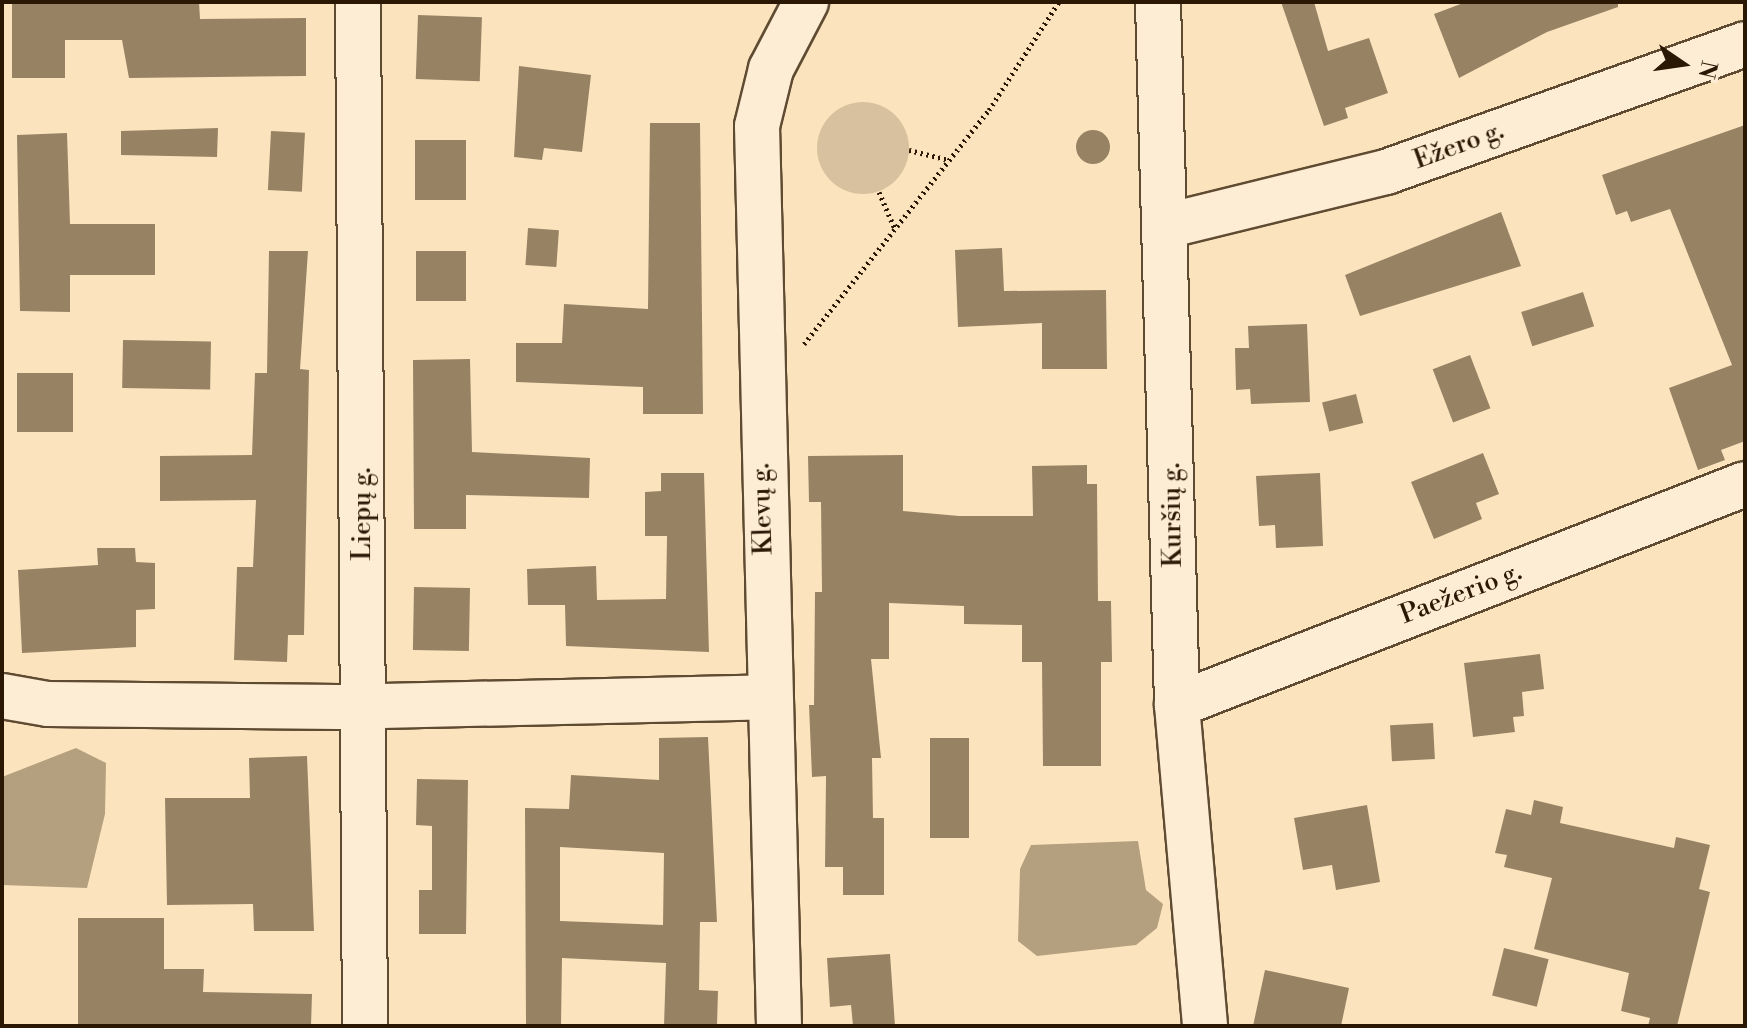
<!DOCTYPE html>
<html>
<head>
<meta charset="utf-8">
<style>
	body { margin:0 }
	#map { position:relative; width:1747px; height:1028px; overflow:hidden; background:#fbe4bd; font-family:"Libre Bodoni",serif }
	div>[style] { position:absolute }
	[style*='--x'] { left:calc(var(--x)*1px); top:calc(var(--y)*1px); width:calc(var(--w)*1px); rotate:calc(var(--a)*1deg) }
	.green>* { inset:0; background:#d8c19e }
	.round { border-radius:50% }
	.water>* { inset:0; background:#b49f7e }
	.building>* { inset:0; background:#978264; transform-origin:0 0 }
	.path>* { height:5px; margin-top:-2.5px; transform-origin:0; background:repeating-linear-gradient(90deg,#2b1804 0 2px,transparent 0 6px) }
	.roads { filter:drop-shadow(2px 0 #5f4b32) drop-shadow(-2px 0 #5f4b32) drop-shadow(0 2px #5f4b32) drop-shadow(0 -2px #5f4b32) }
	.minor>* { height:44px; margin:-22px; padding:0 22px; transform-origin:22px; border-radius:22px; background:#fcedd4 }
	span { translate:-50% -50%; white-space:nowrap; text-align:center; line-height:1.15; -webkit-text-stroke:6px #fcedd4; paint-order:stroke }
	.street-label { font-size:26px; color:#2b1804 }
	.frame { position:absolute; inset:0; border:4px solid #2b1804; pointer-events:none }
	.north { position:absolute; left:1643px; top:24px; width:80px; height:80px; -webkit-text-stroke:6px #fcedd4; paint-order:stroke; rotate:103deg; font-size:22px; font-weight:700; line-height:32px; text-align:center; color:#2b1804 }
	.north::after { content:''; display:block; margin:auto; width:28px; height:36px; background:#2b1804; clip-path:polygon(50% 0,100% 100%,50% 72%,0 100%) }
</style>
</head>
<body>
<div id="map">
	<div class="green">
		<div class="round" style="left:817px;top:102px;width:92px;height:92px"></div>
	</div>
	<div class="water">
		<div style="clip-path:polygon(76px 748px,106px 763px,105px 814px,87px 888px,2px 885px,2px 777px)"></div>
		<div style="clip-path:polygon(1138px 841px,1146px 890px,1163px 904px,1157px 928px,1136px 945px,1037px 956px,1018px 941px,1020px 869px,1031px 845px)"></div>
	</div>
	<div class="building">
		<div style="clip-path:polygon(12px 2px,199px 2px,200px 19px,306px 18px,306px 76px,129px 78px,122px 40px,65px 40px,65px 78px,12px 78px)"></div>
		<div style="clip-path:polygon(1281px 2px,1314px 2px,1328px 51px,1369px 38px,1388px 93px,1345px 108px,1348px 118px,1324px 126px)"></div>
		<div style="clip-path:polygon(1466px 2px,1618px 2px,1618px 7px,1547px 32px,1459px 78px,1434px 14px)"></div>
		<div style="left:418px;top:15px;width:64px;height:64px;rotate:2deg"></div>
		<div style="clip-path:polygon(519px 66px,591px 75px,582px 152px,544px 148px,542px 160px,514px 157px)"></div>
		<div style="clip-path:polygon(650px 123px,700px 123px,703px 414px,643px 414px,643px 387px,516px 382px,516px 343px,562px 343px,564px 304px,648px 309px)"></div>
		<div style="clip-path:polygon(1745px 125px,1745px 441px,1721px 450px,1725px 460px,1698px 470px,1669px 388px,1732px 365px,1670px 209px,1631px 222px,1627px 211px,1616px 215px,1602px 175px)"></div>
		<div style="clip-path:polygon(218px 128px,217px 157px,121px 155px,121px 131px)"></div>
		<div class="round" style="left:1076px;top:130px;width:34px;height:34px"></div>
		<div style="left:271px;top:131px;width:34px;height:59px;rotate:3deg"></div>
		<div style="clip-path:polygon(67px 133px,70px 224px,155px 224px,155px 275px,70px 275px,70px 312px,20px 311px,17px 135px)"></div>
		<div style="left:415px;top:140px;width:51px;height:60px"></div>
		<div style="clip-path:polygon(1501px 212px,1521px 266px,1360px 316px,1345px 275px)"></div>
		<div style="left:528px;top:228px;width:31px;height:37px;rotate:4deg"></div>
		<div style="clip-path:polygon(1002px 248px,1004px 291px,1106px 290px,1107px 369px,1042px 369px,1042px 323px,958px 327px,955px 250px)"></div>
		<div style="clip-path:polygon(269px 251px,308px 251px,300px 369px,309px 370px,304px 635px,288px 635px,287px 662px,234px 660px,237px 567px,253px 567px,256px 500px,160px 501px,160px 456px,252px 455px,255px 373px,267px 373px)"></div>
		<div style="left:416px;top:251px;width:50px;height:50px"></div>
		<div style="left:1583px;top:292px;width:36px;height:65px;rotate:72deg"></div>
		<div style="clip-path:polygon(1307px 324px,1310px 402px,1251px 404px,1250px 389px,1236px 390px,1235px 348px,1249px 348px,1248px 326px)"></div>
		<div style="left:123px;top:340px;width:88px;height:48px;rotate:1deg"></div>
		<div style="left:1470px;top:355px;width:57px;height:40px;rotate:69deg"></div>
		<div style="clip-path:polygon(470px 359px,472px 452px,590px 458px,589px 498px,466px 495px,466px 529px,414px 529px,413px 360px)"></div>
		<div style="left:17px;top:373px;width:56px;height:59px"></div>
		<div style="left:1356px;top:394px;width:30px;height:35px;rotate:76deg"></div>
		<div style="clip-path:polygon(1483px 453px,1499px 494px,1476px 503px,1482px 519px,1434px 539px,1411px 482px)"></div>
		<div style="clip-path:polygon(903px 455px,903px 511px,959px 516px,1033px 516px,1032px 466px,1087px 465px,1087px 484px,1097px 484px,1098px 601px,1111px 601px,1112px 662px,1101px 662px,1101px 766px,1043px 766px,1042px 662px,1022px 662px,1022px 625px,964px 624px,964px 606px,889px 603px,889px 659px,871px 659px,881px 758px,872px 758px,873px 818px,884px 818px,884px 895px,843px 895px,843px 867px,825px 867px,826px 776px,812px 777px,809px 705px,814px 705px,815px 592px,822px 592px,821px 502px,809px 502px,808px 456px)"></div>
		<div style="clip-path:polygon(661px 473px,704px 473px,709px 652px,566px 646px,565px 605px,528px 605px,527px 569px,596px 566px,597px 600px,666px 599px,667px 536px,645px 536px,645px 492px,661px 491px)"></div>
		<div style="clip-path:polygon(1320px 473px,1323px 546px,1276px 548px,1275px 525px,1259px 526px,1256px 476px)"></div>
		<div style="clip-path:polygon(97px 548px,135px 548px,136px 562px,155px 563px,155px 609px,136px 610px,136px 647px,22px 653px,18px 570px,98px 565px)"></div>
		<div style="left:414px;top:587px;width:56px;height:63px;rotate:1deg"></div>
		<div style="clip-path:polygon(1540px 654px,1544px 689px,1522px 692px,1524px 716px,1513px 717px,1515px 732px,1473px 737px,1464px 663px)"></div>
		<div style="left:1433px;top:723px;width:36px;height:43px;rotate:87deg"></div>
		<div style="clip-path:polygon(evenodd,708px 737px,717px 922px,700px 922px,699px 990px,718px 991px,717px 1026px,664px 1026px,666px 963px,562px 958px,561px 1026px,526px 1026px,525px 808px,569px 809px,571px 775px,659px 780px,659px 738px,708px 737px,560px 847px,664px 853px,663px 925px,560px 921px,560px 847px)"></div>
		<div style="left:930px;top:738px;width:39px;height:100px"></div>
		<div style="clip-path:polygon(307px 756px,314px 931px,254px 931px,253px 904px,167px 905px,165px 798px,250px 798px,249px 758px)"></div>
		<div style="clip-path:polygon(417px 779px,468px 780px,466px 934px,419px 934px,419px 890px,432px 890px,432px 826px,416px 825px)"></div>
		<div style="clip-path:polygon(1534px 800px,1563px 807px,1560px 823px,1674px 848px,1676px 837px,1710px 845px,1699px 889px,1710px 892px,1677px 1026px,1648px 1026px,1650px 1018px,1621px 1011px,1629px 973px,1534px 949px,1552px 878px,1504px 867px,1507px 855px,1495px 853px,1506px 809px,1531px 815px)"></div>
		<div style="clip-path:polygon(1367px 805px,1380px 882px,1336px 890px,1332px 865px,1303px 870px,1294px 818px)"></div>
		<div style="clip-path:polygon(78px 918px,164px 918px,164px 969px,204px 969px,203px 992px,312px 994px,311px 1026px,78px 1026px)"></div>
		<div style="left:1504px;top:948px;width:46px;height:49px;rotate:14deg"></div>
		<div style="clip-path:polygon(890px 954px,895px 1026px,853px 1026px,851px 1005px,830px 1007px,827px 958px)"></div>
		<div style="clip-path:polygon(1265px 970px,1349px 988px,1341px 1026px,1253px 1026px)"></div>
	</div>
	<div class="path">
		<div style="--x:909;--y:150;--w:41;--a:14"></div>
		<div style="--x:879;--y:192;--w:40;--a:66.6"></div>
		<div style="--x:804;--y:344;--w:298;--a:-51.7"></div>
		<div style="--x:989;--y:110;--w:129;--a:-57.1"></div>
	</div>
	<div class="roads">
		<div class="minor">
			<div style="--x:358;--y:2;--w:1024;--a:89.61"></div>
			<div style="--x:1158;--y:2;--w:703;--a:88.45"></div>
			<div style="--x:1177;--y:705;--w:322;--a:85"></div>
			<div style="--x:1166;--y:226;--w:227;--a:-13.8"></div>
			<div style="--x:1386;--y:172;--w:381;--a:-19.6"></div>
			<div style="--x:2;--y:696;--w:47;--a:9.9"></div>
			<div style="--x:48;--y:704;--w:291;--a:0.6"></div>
			<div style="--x:339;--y:707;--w:430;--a:-1.3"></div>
			<div style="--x:1177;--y:705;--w:609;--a:-21.26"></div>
			<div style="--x:779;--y:1026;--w:900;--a:-91.4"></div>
			<div style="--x:757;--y:126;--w:59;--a:-76.2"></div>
			<div style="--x:771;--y:69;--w:76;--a:-62.4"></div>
		</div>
	</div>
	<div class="street-label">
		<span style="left:1459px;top:146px;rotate:-20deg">Ežero g.</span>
		<span style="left:763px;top:509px;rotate:-92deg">Klevų g.</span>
		<span style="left:363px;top:514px;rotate:-90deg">Liepų g.</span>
		<span style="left:1173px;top:515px;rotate:-91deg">Kuršių g.</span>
		<span style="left:1461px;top:594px;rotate:-21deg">Paežerio g.</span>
	</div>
	<div class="frame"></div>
	<div class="north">N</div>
</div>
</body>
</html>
